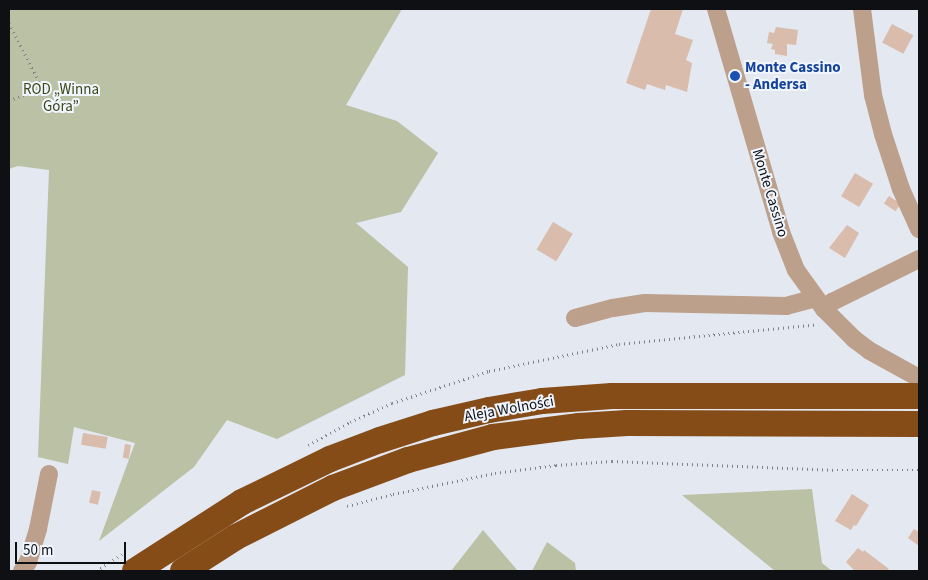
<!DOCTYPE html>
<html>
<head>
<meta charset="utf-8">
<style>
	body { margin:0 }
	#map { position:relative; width:928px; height:580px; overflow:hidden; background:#e3e8f1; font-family:"Source Sans 3",sans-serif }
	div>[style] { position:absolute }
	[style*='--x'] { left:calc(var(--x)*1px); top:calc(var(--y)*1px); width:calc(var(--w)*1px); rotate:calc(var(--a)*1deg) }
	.green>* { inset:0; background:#bac1a5 }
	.building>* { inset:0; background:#d9bcab; transform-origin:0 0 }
	.path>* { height:2.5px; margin-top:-1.25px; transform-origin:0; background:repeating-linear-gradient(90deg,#7f8289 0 1px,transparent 0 5px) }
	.minor>* { height:18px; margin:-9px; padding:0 9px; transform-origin:9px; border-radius:9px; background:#bda08b }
	.highway>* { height:26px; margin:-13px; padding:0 13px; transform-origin:13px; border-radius:13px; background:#864c18 }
	.dots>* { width:14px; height:14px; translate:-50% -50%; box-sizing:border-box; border:2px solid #f0f5fe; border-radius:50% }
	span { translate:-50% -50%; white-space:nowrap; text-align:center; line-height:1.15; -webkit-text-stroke:4px #f0f5fe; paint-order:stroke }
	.transit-label { font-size:15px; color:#164399; font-weight:700 }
	.left { translate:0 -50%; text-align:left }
	.park-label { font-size:15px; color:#3d4513 }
	.street-label { font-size:15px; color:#0e1013 }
	.frame { position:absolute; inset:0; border:10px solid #0e1013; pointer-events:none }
	.scale { position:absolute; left:15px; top:542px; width:111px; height:22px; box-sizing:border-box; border:2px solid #0e1013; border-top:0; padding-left:6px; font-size:15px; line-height:18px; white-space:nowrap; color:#0e1013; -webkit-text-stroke:4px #f0f5fe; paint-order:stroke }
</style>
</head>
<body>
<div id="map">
	<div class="green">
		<div style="clip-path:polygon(9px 9px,402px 9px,346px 105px,397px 121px,438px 153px,401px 212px,356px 223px,408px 267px,405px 375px,277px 439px,227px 420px,194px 467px,99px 541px,135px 443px,74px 427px,68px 464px,38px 457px,49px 170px,18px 166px,9px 169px)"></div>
		<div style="clip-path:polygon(812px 489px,822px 563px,832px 571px,775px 571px,682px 495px)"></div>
		<div style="clip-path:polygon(483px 530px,518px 571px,451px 571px)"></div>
		<div style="clip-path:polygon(547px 542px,575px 563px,576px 571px,532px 571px)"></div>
	</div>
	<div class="building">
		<div style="clip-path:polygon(651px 9px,683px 9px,675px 34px,693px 40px,686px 60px,692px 63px,687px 92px,666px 85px,665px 90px,647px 84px,645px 90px,626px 83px)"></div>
		<div style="left:892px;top:24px;width:24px;height:21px;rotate:28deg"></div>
		<div style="clip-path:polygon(776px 27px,798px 30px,796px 45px,787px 44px,787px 56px,775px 54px,775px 50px,771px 49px,773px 44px,767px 43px,769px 32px,774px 33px)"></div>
		<div style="left:855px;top:173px;width:21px;height:27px;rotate:31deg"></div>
		<div style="left:889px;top:196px;width:14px;height:9px;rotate:34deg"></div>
		<div style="left:553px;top:222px;width:23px;height:32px;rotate:31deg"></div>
		<div style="clip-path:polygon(847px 225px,859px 233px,845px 258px,829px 248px)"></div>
		<div style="left:83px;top:433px;width:25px;height:12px;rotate:9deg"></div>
		<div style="left:125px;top:444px;width:6px;height:14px;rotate:9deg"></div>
		<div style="left:92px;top:490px;width:9px;height:13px;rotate:13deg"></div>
		<div style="clip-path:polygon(852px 494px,869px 505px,856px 526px,854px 525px,851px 530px,835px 521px)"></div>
		<div style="clip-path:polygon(914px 529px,919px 532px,919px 546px,908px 538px)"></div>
		<div style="clip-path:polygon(858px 548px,863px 552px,864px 550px,889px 569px,887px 571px,855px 571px,846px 562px)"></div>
	</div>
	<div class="path">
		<div style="--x:9;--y:23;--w:74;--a:62.7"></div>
		<div style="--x:43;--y:89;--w:36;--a:161"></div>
		<div style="--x:308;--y:445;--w:48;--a:-28.7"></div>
		<div style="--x:350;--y:422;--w:46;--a:-24.3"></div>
		<div style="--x:392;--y:403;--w:102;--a:-18.3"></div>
		<div style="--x:489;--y:371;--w:133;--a:-11.7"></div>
		<div style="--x:619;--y:344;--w:200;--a:-5.7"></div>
		<div style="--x:347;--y:506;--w:48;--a:-14.6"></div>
		<div style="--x:393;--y:494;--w:104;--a:-11.6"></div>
		<div style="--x:495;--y:473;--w:62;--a:-7.5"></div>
		<div style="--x:556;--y:465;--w:56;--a:-4.1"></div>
		<div style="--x:612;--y:461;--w:225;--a:2.3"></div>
		<div style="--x:837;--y:470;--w:82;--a:0"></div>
		<div style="--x:96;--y:571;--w:31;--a:-33"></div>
	</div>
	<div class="minor">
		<div style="--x:716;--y:9;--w:232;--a:73.7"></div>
		<div style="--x:781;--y:232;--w:41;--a:68.5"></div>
		<div style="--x:796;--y:270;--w:48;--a:54.3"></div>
		<div style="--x:824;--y:309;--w:42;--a:45"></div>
		<div style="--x:854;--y:339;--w:20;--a:37"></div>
		<div style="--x:870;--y:351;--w:56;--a:28.9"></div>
		<div style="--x:862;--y:9;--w:87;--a:82.7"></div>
		<div style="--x:873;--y:95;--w:40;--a:75.6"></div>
		<div style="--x:883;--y:134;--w:58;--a:71.9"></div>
		<div style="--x:901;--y:189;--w:44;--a:65.8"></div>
		<div style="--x:824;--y:309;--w:11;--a:-41"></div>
		<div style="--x:832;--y:302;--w:97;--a:-26.3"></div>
		<div style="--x:575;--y:318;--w:39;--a:-15"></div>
		<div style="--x:613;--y:308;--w:32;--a:-9"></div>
		<div style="--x:645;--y:303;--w:141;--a:1.2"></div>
		<div style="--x:786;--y:306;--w:30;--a:-15"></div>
		<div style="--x:22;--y:571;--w:11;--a:-56"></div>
		<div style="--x:28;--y:562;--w:34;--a:-73"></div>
		<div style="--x:38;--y:529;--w:56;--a:-78.7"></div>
	</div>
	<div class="highway">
		<div style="--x:135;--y:571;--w:127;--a:-32.8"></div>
		<div style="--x:242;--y:502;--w:98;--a:-26"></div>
		<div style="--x:330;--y:459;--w:53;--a:-20.8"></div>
		<div style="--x:380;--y:440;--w:56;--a:-17.8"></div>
		<div style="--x:433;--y:423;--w:57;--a:-13.1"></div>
		<div style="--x:489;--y:410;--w:54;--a:-9.6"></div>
		<div style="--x:542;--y:401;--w:70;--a:-4.1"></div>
		<div style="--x:612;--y:396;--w:307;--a:0"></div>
		<div style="--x:183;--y:571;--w:63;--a:-32.7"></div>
		<div style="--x:236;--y:537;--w:109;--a:-26.8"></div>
		<div style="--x:333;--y:488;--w:80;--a:-20.5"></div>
		<div style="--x:408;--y:460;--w:88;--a:-15.1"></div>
		<div style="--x:493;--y:437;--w:87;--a:-7.3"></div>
		<div style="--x:579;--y:426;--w:48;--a:-3.6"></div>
		<div style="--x:627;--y:423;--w:292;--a:0.2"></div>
	</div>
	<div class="dots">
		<div style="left:735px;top:76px;background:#1a4fb4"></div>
	</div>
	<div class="transit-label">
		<span class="left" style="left:745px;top:76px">Monte Cassino<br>- Andersa</span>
	</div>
	<div class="park-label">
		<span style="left:61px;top:98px">ROD „Winna<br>Góra”</span>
	</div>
	<div class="street-label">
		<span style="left:770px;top:193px;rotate:73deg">Monte Cassino</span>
		<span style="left:509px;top:409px;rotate:-10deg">Aleja Wolności</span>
	</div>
	<div class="frame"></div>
	<div class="scale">50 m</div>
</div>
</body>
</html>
